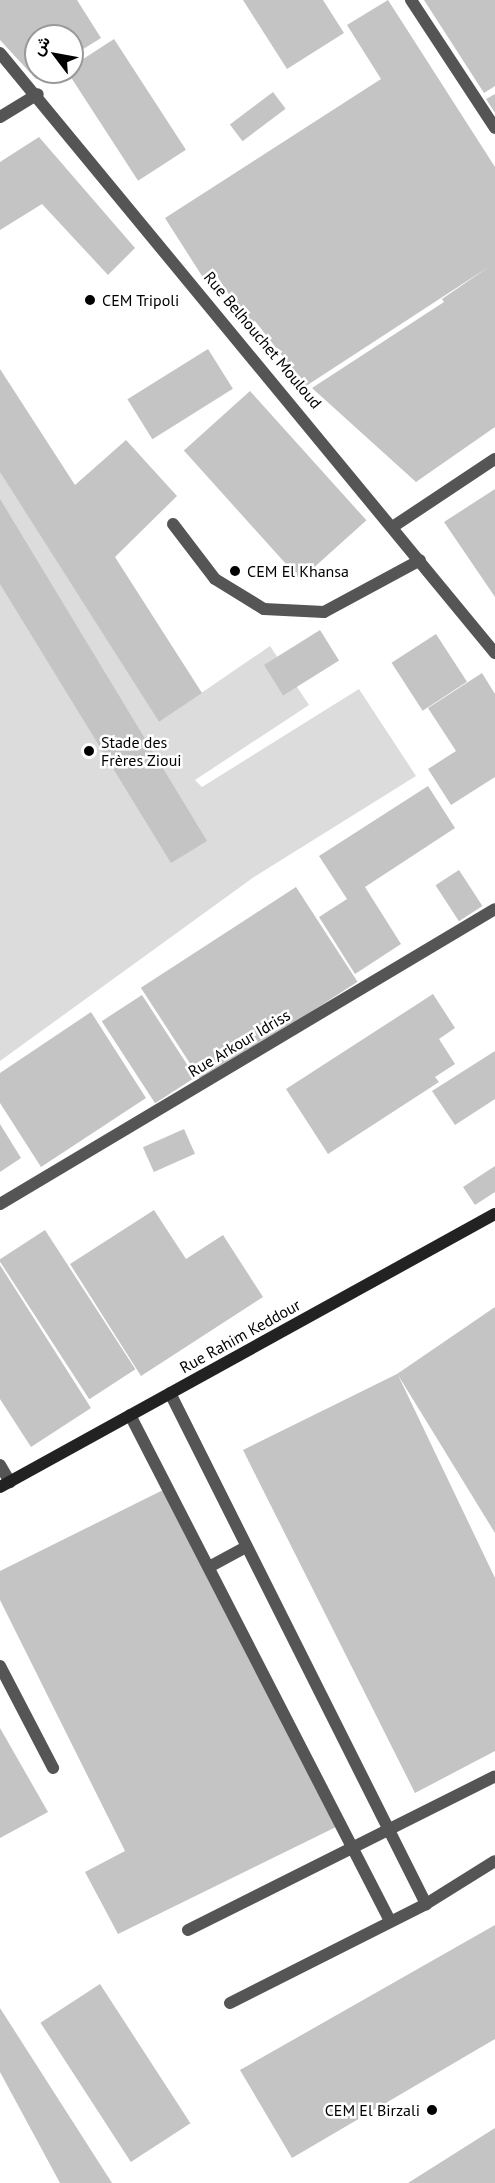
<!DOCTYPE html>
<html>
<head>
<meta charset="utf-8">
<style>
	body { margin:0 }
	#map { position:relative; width:495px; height:2183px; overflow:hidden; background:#fff; font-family:"PT Sans",Vazirmatn,sans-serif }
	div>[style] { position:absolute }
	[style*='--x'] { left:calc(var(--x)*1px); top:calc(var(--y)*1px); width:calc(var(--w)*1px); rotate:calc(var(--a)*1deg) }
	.green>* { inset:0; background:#dcdcdc }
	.building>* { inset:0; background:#c4c4c4; transform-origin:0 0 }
	.service>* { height:12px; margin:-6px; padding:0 6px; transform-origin:6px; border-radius:6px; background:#555 }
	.minor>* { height:12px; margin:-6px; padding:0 6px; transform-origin:6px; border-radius:6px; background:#555 }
	.secondary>* { height:12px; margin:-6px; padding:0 6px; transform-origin:6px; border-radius:6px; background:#222 }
	.dots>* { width:16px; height:16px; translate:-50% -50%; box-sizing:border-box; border:3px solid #fff; border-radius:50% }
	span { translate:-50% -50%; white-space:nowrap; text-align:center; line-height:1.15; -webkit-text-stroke:5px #fff; paint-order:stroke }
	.poi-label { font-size:16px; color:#000 }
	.left { translate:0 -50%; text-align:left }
	.right { translate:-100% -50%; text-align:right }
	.street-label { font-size:16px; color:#000 }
	.north { position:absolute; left:24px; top:24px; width:60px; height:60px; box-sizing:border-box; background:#fff; border:2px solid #999; border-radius:50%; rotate:302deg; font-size:16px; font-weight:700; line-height:24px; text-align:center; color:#000 }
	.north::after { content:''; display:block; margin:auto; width:21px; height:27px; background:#000; clip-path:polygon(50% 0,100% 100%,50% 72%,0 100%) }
</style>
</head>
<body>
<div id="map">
	<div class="green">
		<div style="clip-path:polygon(0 471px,159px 722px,270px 646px,309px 705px,195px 780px,202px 787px,359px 689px,416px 776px,254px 877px,0 1061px)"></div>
	</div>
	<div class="building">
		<div style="clip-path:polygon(0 0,77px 0,101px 38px,72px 56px,72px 36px,36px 36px,36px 72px,48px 72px,36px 79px,0 40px)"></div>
		<div style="clip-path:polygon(243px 0,323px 0,344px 33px,287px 69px)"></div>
		<div style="clip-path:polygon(388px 0,495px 167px,495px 427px,416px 482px,312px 388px,444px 302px,442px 299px,490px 266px,306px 386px,255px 321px,249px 325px,213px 270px,202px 276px,165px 218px,381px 79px,347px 25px)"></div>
		<div style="clip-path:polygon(424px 0,495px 0,495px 86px,484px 93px)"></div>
		<div style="left:114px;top:39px;width:132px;height:57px;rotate:57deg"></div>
		<div style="left:273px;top:92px;width:21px;height:54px;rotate:53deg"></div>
		<div style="clip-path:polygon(495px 94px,495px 113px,486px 99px)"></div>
		<div style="clip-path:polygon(39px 137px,135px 248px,108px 275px,42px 204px,0 230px,0 162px)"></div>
		<div style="left:208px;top:349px;width:47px;height:95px;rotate:58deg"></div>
		<div style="clip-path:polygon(0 369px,75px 485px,126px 440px,177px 496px,115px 557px,202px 693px,159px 722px,0 472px)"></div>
		<div style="left:250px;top:391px;width:174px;height:89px;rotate:48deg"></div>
		<div style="clip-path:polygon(495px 489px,495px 597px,444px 522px)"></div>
		<div style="clip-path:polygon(0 499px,207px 841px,171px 863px,0 584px)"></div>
		<div style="left:320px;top:630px;width:36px;height:66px;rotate:58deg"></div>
		<div style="left:436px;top:634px;width:57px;height:53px;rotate:57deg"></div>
		<div style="clip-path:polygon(482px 673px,495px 694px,495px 777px,451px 805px,428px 769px,456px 751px,428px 708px)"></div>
		<div style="clip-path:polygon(428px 786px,455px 828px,365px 887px,401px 944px,355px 974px,319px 917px,347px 899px,319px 856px)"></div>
		<div style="left:459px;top:870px;width:43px;height:28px;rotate:57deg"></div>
		<div style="left:296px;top:887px;width:113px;height:185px;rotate:57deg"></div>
		<div style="clip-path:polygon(433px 994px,455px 1028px,439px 1039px,455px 1064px,435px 1077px,439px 1082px,328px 1154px,286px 1089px)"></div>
		<div style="left:142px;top:995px;width:98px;height:48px;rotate:57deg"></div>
		<div style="clip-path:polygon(91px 1012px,146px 1098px,41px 1167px,0 1103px,0 1073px)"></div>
		<div style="clip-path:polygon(495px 1051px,495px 1099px,455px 1125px,432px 1091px)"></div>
		<div style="clip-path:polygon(0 1124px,21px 1158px,0 1172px)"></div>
		<div style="left:184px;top:1129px;width:27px;height:45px;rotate:66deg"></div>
		<div style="clip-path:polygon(495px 1166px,495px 1192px,475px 1205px,463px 1187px)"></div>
		<div style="clip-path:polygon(154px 1210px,186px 1259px,223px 1235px,263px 1297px,141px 1376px,70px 1264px)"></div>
		<div style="left:45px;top:1230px;width:166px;height:55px;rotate:57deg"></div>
		<div style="clip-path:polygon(0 1265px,91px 1408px,31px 1447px,0 1399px)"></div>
		<div style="clip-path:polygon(495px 1307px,495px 1533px,398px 1375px,495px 1578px,495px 1751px,415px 1793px,243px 1450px,397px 1374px)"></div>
		<div style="clip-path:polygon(165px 1489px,338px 1826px,118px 1934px,85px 1872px,125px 1851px,0 1600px,0 1571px)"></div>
		<div style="clip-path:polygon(0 1728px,48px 1812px,0 1838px)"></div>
		<div style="clip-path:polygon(495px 1925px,495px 2039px,292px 2158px,240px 2070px)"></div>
		<div style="left:100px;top:1984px;width:166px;height:71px;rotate:57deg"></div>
		<div style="clip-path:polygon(0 2008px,112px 2183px,60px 2183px,0 2072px)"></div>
		<div style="clip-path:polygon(495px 2128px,495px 2183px,408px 2183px)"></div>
	</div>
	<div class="service">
		<div style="--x:173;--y:524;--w:69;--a:52.6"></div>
		<div style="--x:215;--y:579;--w:57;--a:31.5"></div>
		<div style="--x:264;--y:609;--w:60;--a:2.9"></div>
		<div style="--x:324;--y:612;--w:109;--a:-28.4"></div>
		<div style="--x:170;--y:1393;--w:572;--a:63.39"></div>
		<div style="--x:130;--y:1415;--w:567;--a:62.8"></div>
		<div style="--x:209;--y:1567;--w:42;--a:-28.4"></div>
		<div style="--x:188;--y:1930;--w:343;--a:-26.6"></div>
		<div style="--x:230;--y:2003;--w:220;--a:-26.8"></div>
		<div style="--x:426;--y:1904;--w:81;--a:-31.9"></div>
	</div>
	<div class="minor">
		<div style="--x:411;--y:0;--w:153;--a:56.7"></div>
		<div style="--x:0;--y:53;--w:778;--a:50.48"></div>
		<div style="--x:0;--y:117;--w:44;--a:-31.2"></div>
		<div style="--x:394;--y:526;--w:121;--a:-33.6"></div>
		<div style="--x:0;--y:1204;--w:576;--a:-30.79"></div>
		<div style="--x:0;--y:1465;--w:20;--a:60"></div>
		<div style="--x:0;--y:1666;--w:115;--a:62.5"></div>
	</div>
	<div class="secondary">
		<div style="--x:0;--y:1487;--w:565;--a:-28.88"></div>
	</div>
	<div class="dots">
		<div style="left:90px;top:300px;background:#000"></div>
		<div style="left:235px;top:571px;background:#000"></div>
		<div style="left:89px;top:751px;background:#000"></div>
		<div style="left:432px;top:2110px;background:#000"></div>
	</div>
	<div class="poi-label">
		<span class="left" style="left:102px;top:300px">CEM Tripoli</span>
		<span class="left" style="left:247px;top:571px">CEM El Khansa</span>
		<span class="left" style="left:101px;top:751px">Stade des<br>Frères Zioui</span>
		<span class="right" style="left:420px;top:2110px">CEM El Birzali</span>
	</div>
	<div class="street-label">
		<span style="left:263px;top:340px;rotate:50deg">Rue Belhouchet Mouloud</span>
		<span style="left:239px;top:1043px;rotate:-31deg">Rue Arkour Idriss</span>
		<span style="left:240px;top:1336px;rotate:-29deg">Rue Rahim Keddour</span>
	</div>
	<div class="north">ش</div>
</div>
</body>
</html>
